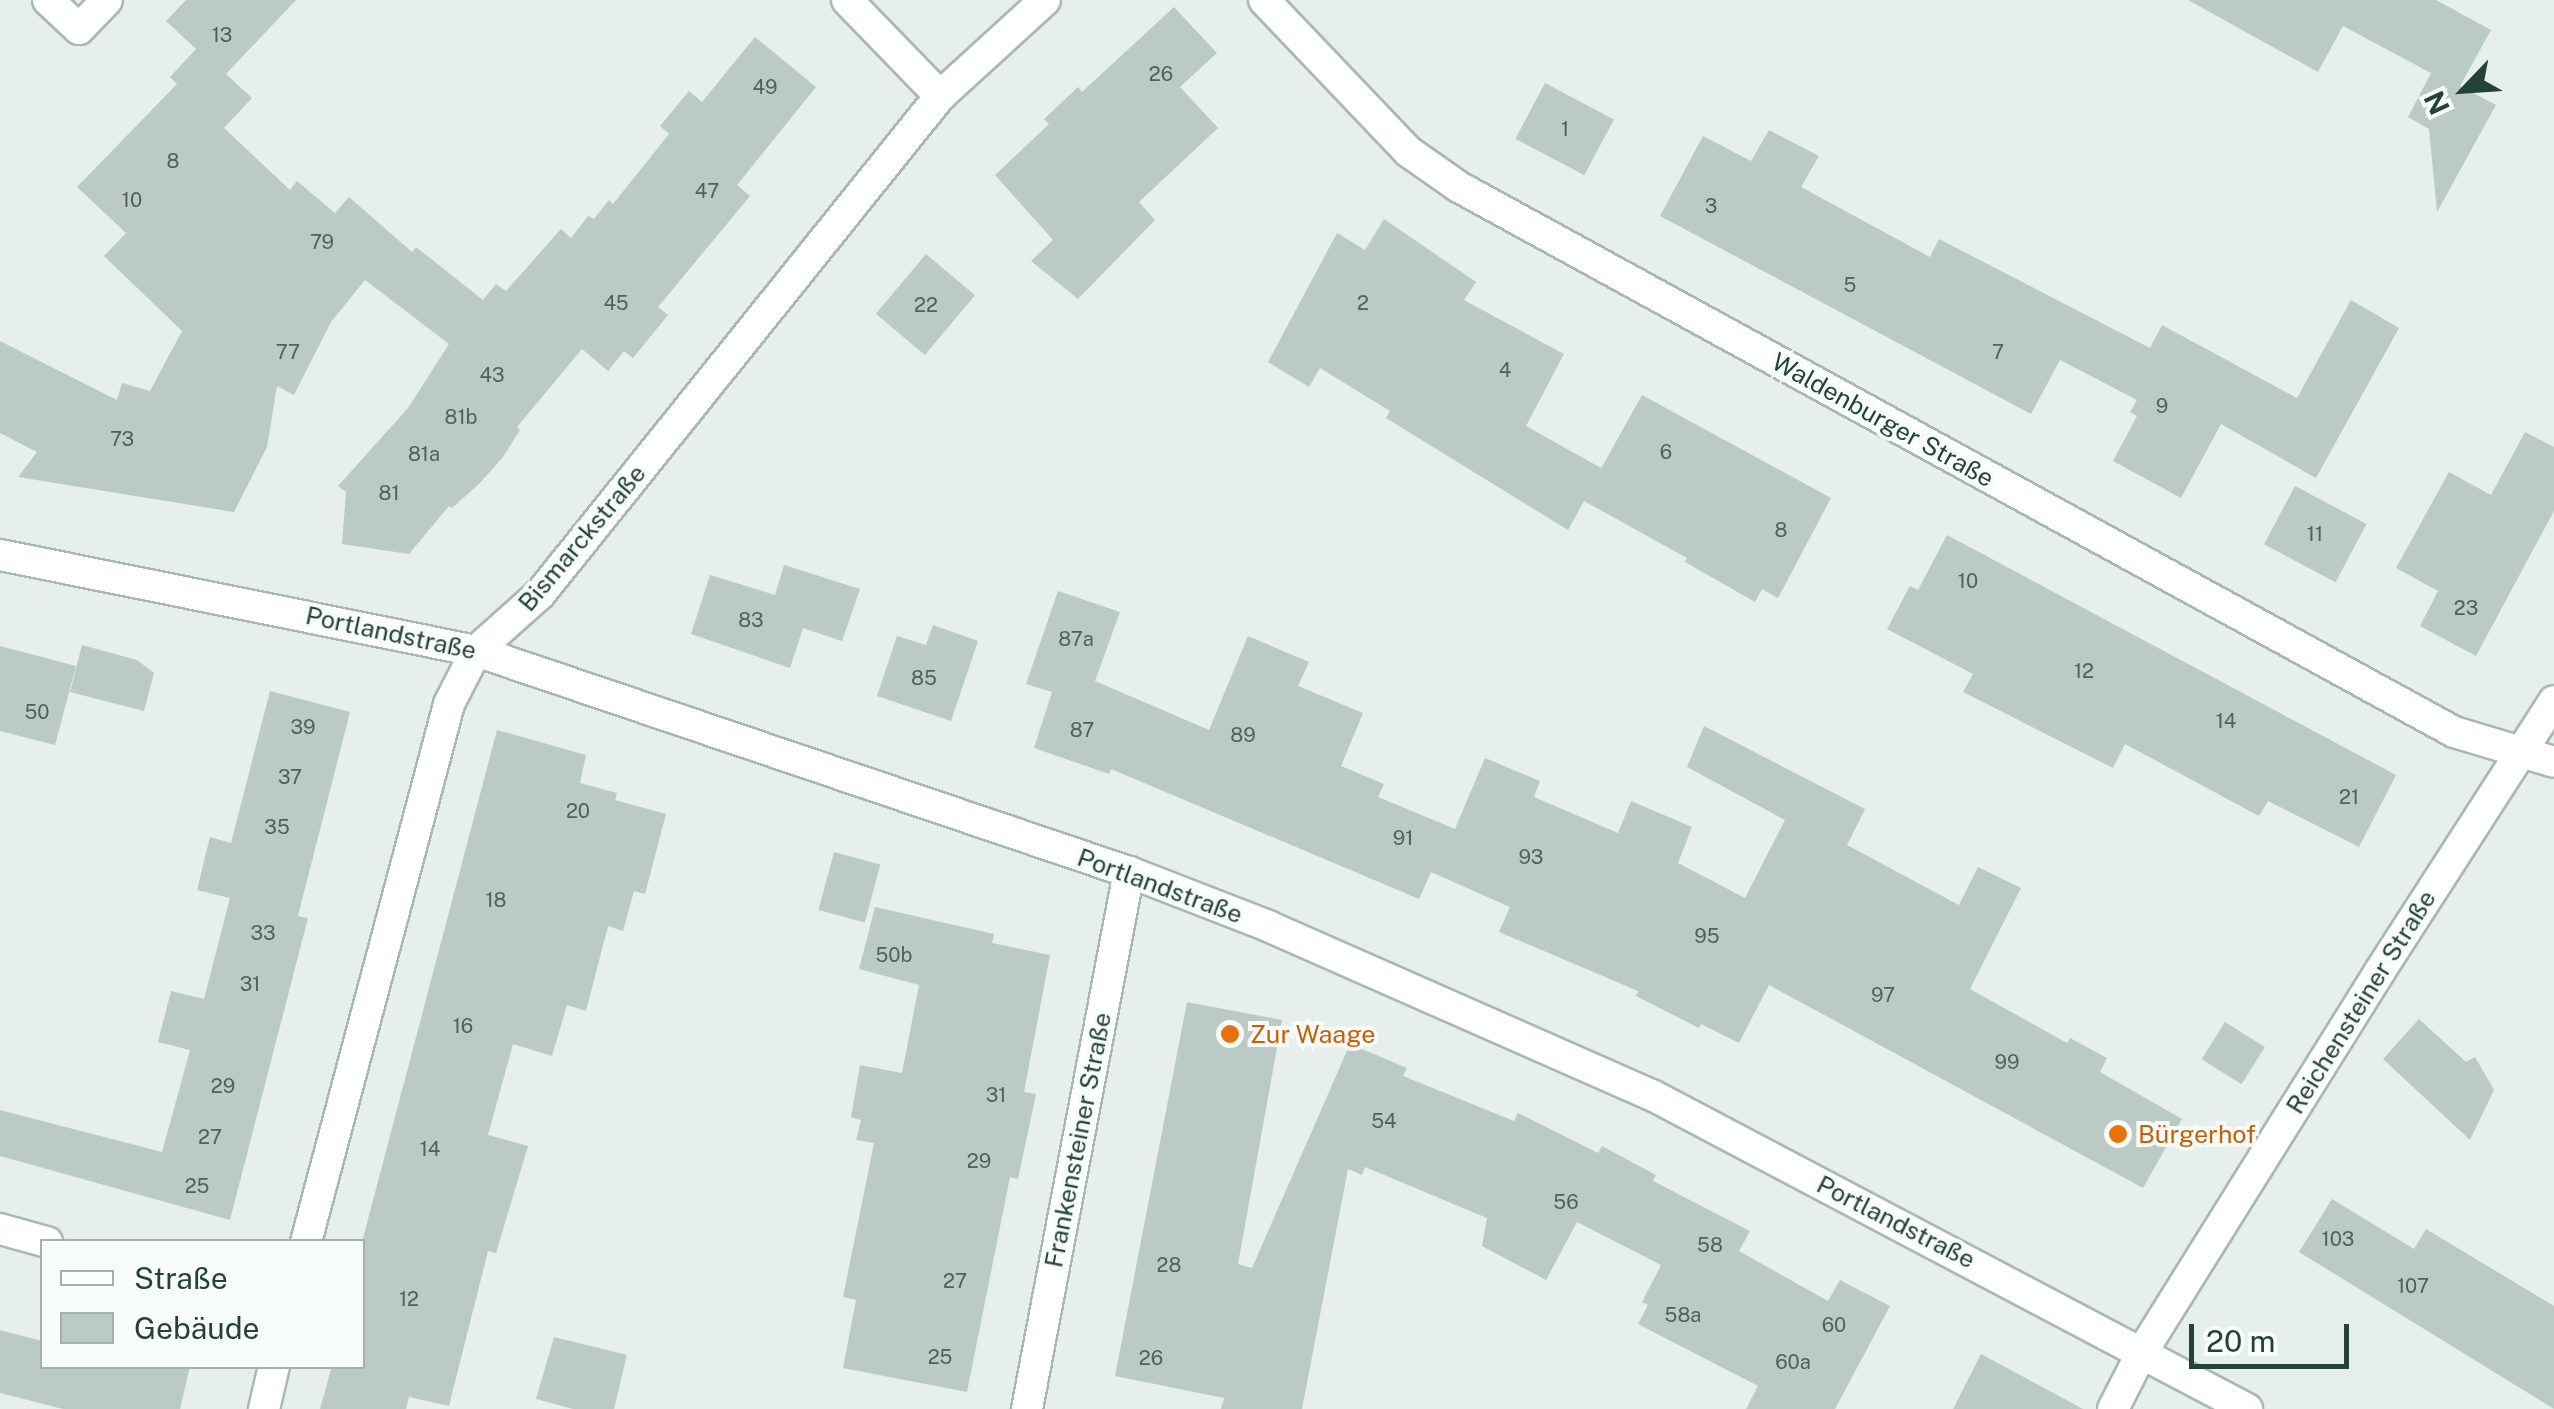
<!DOCTYPE html>
<html>
<head>
<meta charset="utf-8">
<style>
	body { margin:0 }
	#map { position:relative; width:2554px; height:1409px; overflow:hidden; background:#e6efeb; font-family:"Public Sans",sans-serif }
	div>[style] { position:absolute }
	[style*='--x'] { left:calc(var(--x)*1px); top:calc(var(--y)*1px); width:calc(var(--w)*1px); rotate:calc(var(--a)*1deg) }
	.building>* { inset:0; background:#bbcac4; transform-origin:0 0 }
	.roads { filter:drop-shadow(2px 0 #a8b8b2) drop-shadow(-2px 0 #a8b8b2) drop-shadow(0 2px #a8b8b2) drop-shadow(0 -2px #a8b8b2) }
	.minor>* { height:30px; margin:-15px; padding:0 15px; transform-origin:15px; border-radius:15px; background:#fff }
	.dots>* { width:28px; height:28px; translate:-50% -50%; box-sizing:border-box; border:5px solid #f7fbf9; border-radius:50% }
	span { translate:-50% -50%; white-space:nowrap; text-align:center; line-height:1.15; -webkit-text-stroke:8px #f7fbf9; paint-order:stroke }
	.number-label { font-size:20px; color:#4a645c }
	.number-label span { -webkit-text-stroke-width:0 }
	.street-label { font-size:25px; color:#24423a }
	.food-label { font-size:25px; color:#c56008 }
	.left { translate:0 -50%; text-align:left }
	.legend { position:absolute; left:40px; top:1239px; width:325px; height:130px; box-sizing:border-box; background:#f7fbf9; border:2px solid #a3b1ad; margin:0; padding:12px 18px; list-style:none; font-size:30px; color:#24423a }
	.legend li { display:flex; align-items:center; gap:20px; height:50px }
	.legend b { width:50px; border:2px solid #a3b1ad }
	.north { position:absolute; left:2414px; top:40px; width:100px; height:100px; -webkit-text-stroke:8px #f7fbf9; paint-order:stroke; rotate:245deg; font-size:28px; font-weight:700; line-height:40px; text-align:center; color:#24423a }
	.north::after { content:''; display:block; margin:auto; width:35px; height:45px; background:#24423a; clip-path:polygon(50% 0,100% 100%,50% 72%,0 100%) }
	.scale { position:absolute; left:2189px; top:1324px; width:160px; height:45px; box-sizing:border-box; border:5px solid #24423a; border-top:0; padding-left:12px; font-size:30px; line-height:35px; white-space:nowrap; color:#24423a; -webkit-text-stroke:8px #f7fbf9; paint-order:stroke }
</style>
</head>
<body>
<div id="map">
	<div class="building">
		<div style="clip-path:polygon(186px 0,296px 0,226px 74px,252px 98px,224px 128px,290px 190px,297px 181px,335px 213px,349px 197px,412px 252px,416px 247px,483px 300px,496px 284px,506px 291px,561px 229px,571px 238px,588px 216px,594px 219px,609px 200px,613px 204px,669px 134px,660px 126px,689px 91px,702px 102px,755px 37px,816px 87px,737px 185px,750px 196px,658px 307px,668px 315px,633px 358px,624px 351px,608px 371px,582px 349px,517px 427px,520px 430px,503px 457px,479px 484px,452px 508px,449px 506px,409px 554px,342px 544px,346px 492px,338px 486px,408px 408px,449px 344px,365px 280px,331px 322px,294px 395px,277px 386px,267px 447px,234px 512px,18px 477px,37px 452px,0 433px,0 341px,117px 400px,122px 383px,150px 391px,182px 331px,104px 256px,126px 233px,77px 187px,177px 84px,170px 77px,196px 49px,166px 21px)"></div>
		<div style="clip-path:polygon(2188px 0,2436px 0,2491px 30px,2460px 86px,2496px 105px,2437px 212px,2429px 129px,2408px 117px,2431px 73px,2343px 26px,2318px 72px)"></div>
		<div style="clip-path:polygon(1174px 7px,1217px 53px,1180px 87px,1218px 128px,1139px 202px,1155px 220px,1078px 299px,1031px 261px,1053px 240px,995px 175px,1049px 124px,1044px 119px,1078px 87px,1082px 92px)"></div>
		<div style="left:1545px;top:83px;width:78px;height:63px;rotate:28deg"></div>
		<div style="clip-path:polygon(1769px 130px,1819px 156px,1801px 187px,1930px 257px,1939px 239px,2150px 348px,2162px 325px,2297px 398px,2351px 300px,2399px 328px,2316px 478px,2221px 424px,2181px 498px,2113px 461px,2137px 416px,2130px 412px,2137px 400px,2060px 360px,2031px 414px,1660px 216px,1703px 136px,1751px 161px)"></div>
		<div style="clip-path:polygon(1384px 219px,1476px 282px,1464px 300px,1564px 354px,1526px 426px,1601px 468px,1598px 474px,1642px 395px,1831px 498px,1778px 598px,1762px 589px,1755px 602px,1685px 562px,1687px 558px,1584px 501px,1568px 530px,1386px 418px,1390px 411px,1320px 368px,1309px 387px,1268px 362px,1337px 233px,1365px 250px)"></div>
		<div style="left:926px;top:254px;width:64px;height:78px;rotate:40deg"></div>
		<div style="clip-path:polygon(2525px 432px,2554px 447px,2554px 511px,2476px 656px,2420px 626px,2438px 591px,2396px 568px,2449px 472px,2491px 495px)"></div>
		<div style="left:2295px;top:486px;width:81px;height:66px;rotate:28deg"></div>
		<div style="clip-path:polygon(1947px 535px,2396px 775px,2359px 847px,2268px 801px,2259px 816px,2125px 744px,2113px 768px,1963px 692px,1973px 674px,1887px 629px,1910px 586px,1918px 590px)"></div>
		<div style="clip-path:polygon(784px 565px,860px 589px,842px 641px,803px 628px,790px 668px,691px 634px,710px 575px,775px 595px)"></div>
		<div style="clip-path:polygon(1058px 591px,1120px 612px,1095px 681px,1209px 730px,1248px 636px,1309px 662px,1298px 686px,1363px 713px,1341px 766px,1384px 784px,1378px 797px,1455px 829px,1485px 758px,1540px 781px,1534px 797px,1618px 833px,1631px 801px,1692px 827px,1678px 863px,1745px 898px,1785px 820px,1687px 767px,1704px 726px,1865px 809px,1847px 845px,1959px 905px,1978px 867px,2021px 888px,1970px 989px,2067px 1043px,2070px 1038px,2107px 1058px,2100px 1072px,2182px 1119px,2143px 1188px,1769px 985px,1739px 1043px,1701px 1024px,1699px 1028px,1636px 996px,1638px 991px,1499px 932px,1510px 907px,1431px 872px,1419px 899px,1111px 769px,1109px 774px,1034px 748px,1052px 692px,1026px 684px)"></div>
		<div style="clip-path:polygon(933px 625px,978px 641px,951px 721px,877px 696px,897px 636px,926px 645px)"></div>
		<div style="clip-path:polygon(82px 645px,137px 660px,154px 673px,144px 711px,70px 692px)"></div>
		<div style="clip-path:polygon(0 646px,76px 666px,55px 745px,0 731px)"></div>
		<div style="clip-path:polygon(270px 691px,350px 712px,298px 916px,308px 918px,230px 1220px,0 1156px,0 1110px,162px 1152px,190px 1050px,158px 1042px,171px 991px,204px 999px,230px 898px,197px 890px,210px 837px,231px 843px)"></div>
		<div style="clip-path:polygon(497px 730px,586px 755px,580px 783px,617px 793px,615px 800px,666px 814px,645px 894px,634px 891px,623px 931px,608px 926px,586px 1011px,567px 1005px,552px 1056px,513px 1044px,488px 1135px,528px 1146px,496px 1253px,488px 1251px,449px 1406px,409px 1397px,406px 1409px,320px 1409px,332px 1366px,363px 1366px,362px 1242px)"></div>
		<div style="left:834px;top:852px;width:48px;height:60px;rotate:15deg"></div>
		<div style="clip-path:polygon(875px 907px,994px 934px,992px 943px,1050px 955px,1024px 1092px,1036px 1094px,1018px 1179px,1010px 1177px,967px 1392px,843px 1368px,856px 1300px,843px 1297px,874px 1143px,856px 1140px,861px 1120px,851px 1117px,860px 1065px,902px 1073px,919px 985px,859px 969px)"></div>
		<div style="clip-path:polygon(1187px 1002px,1282px 1020px,1238px 1264px,1252px 1268px,1350px 1044px,1407px 1068px,1403px 1076px,1514px 1121px,1518px 1113px,1598px 1153px,1602px 1146px,1656px 1175px,1653px 1181px,1750px 1231px,1739px 1251px,1828px 1301px,1840px 1280px,1890px 1306px,1835px 1409px,1746px 1409px,1758px 1386px,1638px 1324px,1648px 1305px,1642px 1302px,1661px 1265px,1577px 1222px,1546px 1280px,1482px 1246px,1487px 1218px,1365px 1167px,1362px 1175px,1348px 1169px,1302px 1409px,1221px 1409px,1224px 1398px,1115px 1376px)"></div>
		<div style="clip-path:polygon(2419px 1019px,2466px 1062px,2475px 1057px,2494px 1090px,2470px 1140px,2383px 1059px)"></div>
		<div style="left:2225px;top:1022px;width:47px;height:44px;rotate:32deg"></div>
		<div style="clip-path:polygon(2332px 1199px,2414px 1249px,2426px 1229px,2554px 1306px,2554px 1409px,2299px 1252px)"></div>
		<div style="clip-path:polygon(0 1330px,42px 1341px,42px 1366px,190px 1366px,180px 1409px,63px 1409px,0 1393px)"></div>
		<div style="clip-path:polygon(554px 1337px,627px 1355px,614px 1409px,573px 1409px,536px 1399px)"></div>
		<div style="clip-path:polygon(1981px 1354px,2083px 1409px,1953px 1409px)"></div>
	</div>
	<div class="roads">
		<div class="minor">
			<div style="--x:48;--y:0;--w:42;--a:43.1"></div>
			<div style="--x:79;--y:29;--w:40;--a:-46"></div>
			<div style="--x:847;--y:0;--w:134;--a:45.9"></div>
			<div style="--x:1264;--y:0;--w:210;--a:46.4"></div>
			<div style="--x:1409;--y:152;--w:61;--a:35"></div>
			<div style="--x:1459;--y:187;--w:1134;--a:28.71"></div>
			<div style="--x:2454;--y:732;--w:104;--a:16.7"></div>
			<div style="--x:0;--y:555;--w:486;--a:11.4"></div>
			<div style="--x:476;--y:651;--w:689;--a:18.7"></div>
			<div style="--x:1129;--y:872;--w:149;--a:21.2"></div>
			<div style="--x:1268;--y:926;--w:420;--a:23.8"></div>
			<div style="--x:1652;--y:1095;--w:673;--a:27.82"></div>
			<div style="--x:0;--y:1229;--w:49;--a:15.5"></div>
			<div style="--x:306;--y:1242;--w:557;--a:-75.11"></div>
			<div style="--x:449;--y:704;--w:59;--a:-63"></div>
			<div style="--x:476;--y:651;--w:86;--a:-41.7"></div>
			<div style="--x:540;--y:594;--w:639;--a:-51.23"></div>
			<div style="--x:940;--y:96;--w:142;--a:-42.4"></div>
			<div style="--x:264;--y:1409;--w:44;--a:-76.9"></div>
			<div style="--x:1027;--y:1409;--w:547;--a:-79.25"></div>
			<div style="--x:2113;--y:1409;--w:64;--a:-63"></div>
			<div style="--x:2142;--y:1352;--w:449;--a:-58"></div>
			<div style="--x:2380;--y:971;--w:321;--a:-57.2"></div>
		</div>
	</div>
	<div class="dots">
		<div style="left:1230px;top:1034px;background:#e8710a"></div>
		<div style="left:2118px;top:1134px;background:#e8710a"></div>
	</div>
	<div class="number-label">
		<span style="left:222px;top:35px">13</span>
		<span style="left:1161px;top:74px">26</span>
		<span style="left:765px;top:87px">49</span>
		<span style="left:1565px;top:129px">1</span>
		<span style="left:173px;top:161px">8</span>
		<span style="left:707px;top:191px">47</span>
		<span style="left:132px;top:200px">10</span>
		<span style="left:1711px;top:206px">3</span>
		<span style="left:322px;top:242px">79</span>
		<span style="left:1850px;top:285px">5</span>
		<span style="left:616px;top:303px">45</span>
		<span style="left:1363px;top:303px">2</span>
		<span style="left:926px;top:305px">22</span>
		<span style="left:288px;top:352px">77</span>
		<span style="left:1998px;top:352px">7</span>
		<span style="left:1505px;top:370px">4</span>
		<span style="left:492px;top:375px">43</span>
		<span style="left:2162px;top:406px">9</span>
		<span style="left:461px;top:417px">81b</span>
		<span style="left:122px;top:439px">73</span>
		<span style="left:1666px;top:452px">6</span>
		<span style="left:424px;top:454px">81a</span>
		<span style="left:389px;top:493px">81</span>
		<span style="left:1781px;top:530px">8</span>
		<span style="left:2315px;top:534px">11</span>
		<span style="left:1968px;top:581px">10</span>
		<span style="left:2466px;top:608px">23</span>
		<span style="left:751px;top:620px">83</span>
		<span style="left:1076px;top:639px">87a</span>
		<span style="left:2084px;top:671px">12</span>
		<span style="left:924px;top:678px">85</span>
		<span style="left:37px;top:712px">50</span>
		<span style="left:2226px;top:721px">14</span>
		<span style="left:303px;top:727px">39</span>
		<span style="left:1082px;top:730px">87</span>
		<span style="left:1243px;top:735px">89</span>
		<span style="left:290px;top:777px">37</span>
		<span style="left:2349px;top:797px">21</span>
		<span style="left:578px;top:811px">20</span>
		<span style="left:277px;top:827px">35</span>
		<span style="left:1403px;top:838px">91</span>
		<span style="left:1531px;top:857px">93</span>
		<span style="left:496px;top:900px">18</span>
		<span style="left:263px;top:933px">33</span>
		<span style="left:1707px;top:936px">95</span>
		<span style="left:894px;top:955px">50b</span>
		<span style="left:250px;top:984px">31</span>
		<span style="left:1883px;top:995px">97</span>
		<span style="left:463px;top:1026px">16</span>
		<span style="left:2007px;top:1062px">99</span>
		<span style="left:223px;top:1086px">29</span>
		<span style="left:996px;top:1095px">31</span>
		<span style="left:1384px;top:1121px">54</span>
		<span style="left:210px;top:1137px">27</span>
		<span style="left:430px;top:1149px">14</span>
		<span style="left:979px;top:1161px">29</span>
		<span style="left:197px;top:1186px">25</span>
		<span style="left:1566px;top:1202px">56</span>
		<span style="left:2338px;top:1239px">103</span>
		<span style="left:1710px;top:1245px">58</span>
		<span style="left:1169px;top:1265px">28</span>
		<span style="left:955px;top:1281px">27</span>
		<span style="left:2413px;top:1286px">107</span>
		<span style="left:409px;top:1299px">12</span>
		<span style="left:1683px;top:1315px">58a</span>
		<span style="left:1834px;top:1325px">60</span>
		<span style="left:940px;top:1357px">25</span>
		<span style="left:1151px;top:1358px">26</span>
		<span style="left:1793px;top:1362px">60a</span>
	</div>
	<div class="street-label">
		<span style="left:1883px;top:420px;rotate:29deg">Waldenburger Straße</span>
		<span style="left:582px;top:538px;rotate:-50deg">Bismarckstraße</span>
		<span style="left:391px;top:633px;rotate:12deg">Portlandstraße</span>
		<span style="left:1160px;top:886px;rotate:20deg">Portlandstraße</span>
		<span style="left:2361px;top:1002px;rotate:-58deg">Reichensteiner Straße</span>
		<span style="left:1078px;top:1140px;rotate:-79deg">Frankensteiner Straße</span>
		<span style="left:1896px;top:1222px;rotate:27deg">Portlandstraße</span>
	</div>
	<div class="food-label">
		<span class="left" style="left:1250px;top:1034px">Zur Waage</span>
		<span class="left" style="left:2138px;top:1134px">Bürgerhof</span>
	</div>
	<ul class="legend">
	<li><b style="height:12px;background:#fff"></b>Straße</li>
	<li><b style="height:28px;background:#bbcac4"></b>Gebäude</li>
	</ul>
	<div class="north">N</div>
	<div class="scale">20 m</div>
</div>
</body>
</html>
